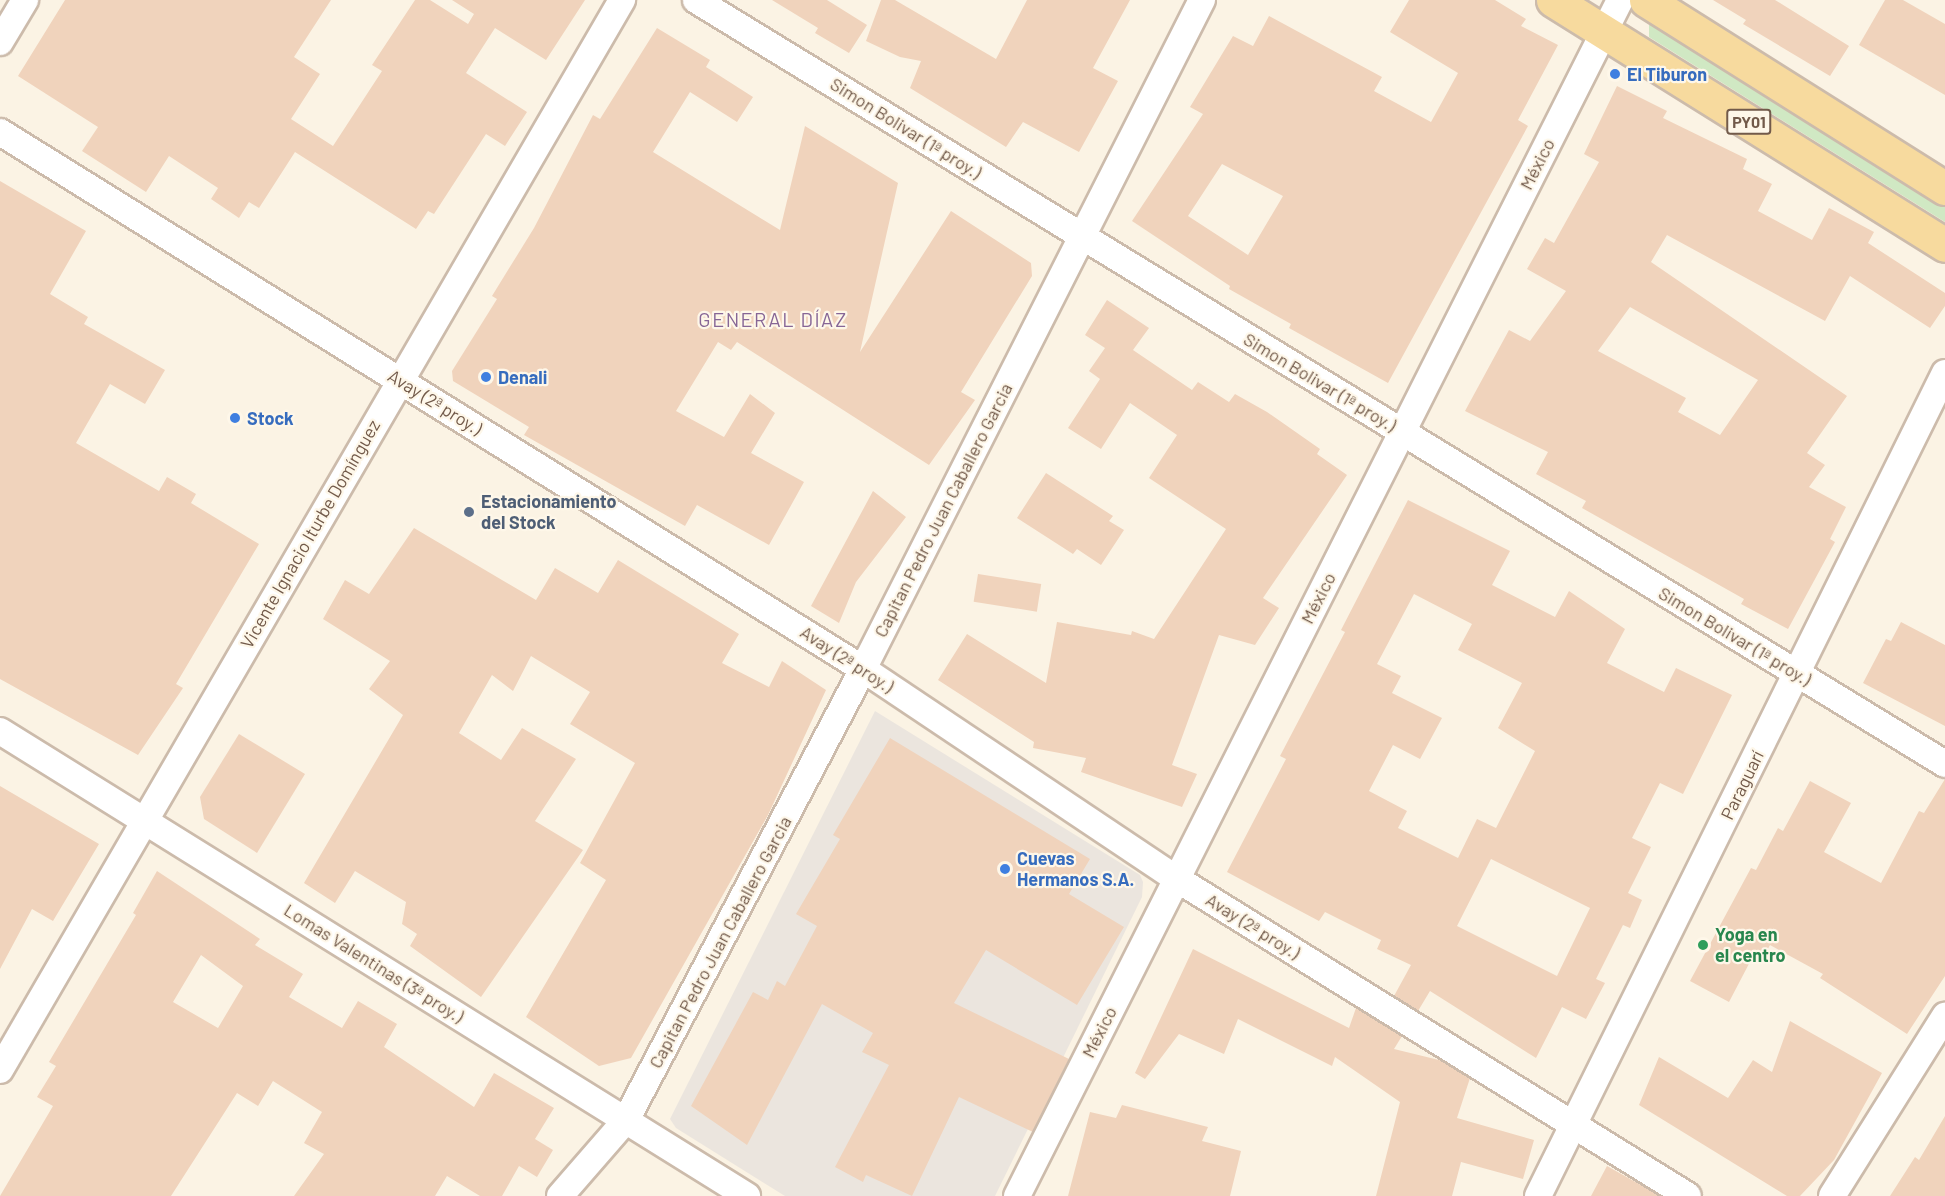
<!DOCTYPE html>
<html>
<head>
<meta charset="utf-8">
<style>
	body { margin:0 }
	#map { position:relative; width:1945px; height:1196px; overflow:hidden; background:#fbf3e4; font-family:Barlow,sans-serif }
	div>[style] { position:absolute }
	[style*='--x'] { left:calc(var(--x)*1px); top:calc(var(--y)*1px); width:calc(var(--w)*1px); rotate:calc(var(--a)*1deg) }
	.industrial>* { inset:0; background:#ebe5de }
	.green>* { inset:0; background:#d0e8c3 }
	.building>* { inset:0; background:#f0d3bc; transform-origin:0 0 }
	.roads { filter:drop-shadow(2px 0 #ccbbab) drop-shadow(-2px 0 #ccbbab) drop-shadow(0 2px #ccbbab) drop-shadow(0 -2px #ccbbab) }
	.street>* { height:26px; margin:-13px; padding:0 13px; transform-origin:13px; border-radius:13px; background:#fff }
	.primary>* { height:33px; margin:-16.5px; padding:0 16.5px; transform-origin:16.5px; border-radius:16.5px; background:#f7da9e }
	.dots>* { width:16px; height:16px; translate:-50% -50%; box-sizing:border-box; border:3px solid #fef7e9; border-radius:50% }
	span { translate:-50% -50%; white-space:nowrap; text-align:center; line-height:1.15; -webkit-text-stroke:4.5px #fef7e9; paint-order:stroke }
	.shield-label span { padding:2px 4px; background:#fef7e9; border:2px solid; border-radius:4px; -webkit-text-stroke-width:0 }
	.shield-label { font-size:16px; color:#725a4a; font-weight:700 }
	.shop-label { font-size:18px; color:#366cbe; font-weight:700 }
	.left { translate:0 -50%; text-align:left }
	.street-label { font-size:18px; color:#725a4a }
	.service-label { font-size:18px; color:#4e5e75; font-weight:700 }
	.leisure-label { font-size:18px; color:#27864d; font-weight:700 }
	.neighbourhood-label { font-size:20px; color:#876696; letter-spacing:1.5px }
</style>
</head>
<body>
<div id="map">
	<div class="industrial">
		<div style="clip-path:polygon(875px 711px,1140px 875px,1143px 882px,1142px 897px,995px 1196px,785px 1196px,676px 1128px,670px 1119px)"></div>
	</div>
	<div class="green">
		<div style="clip-path:polygon(1649px 25px,1657px 25px,1945px 205px,1945px 222px,1649px 37px)"></div>
	</div>
	<div class="building">
		<div style="clip-path:polygon(65px 0,331px 0,294px 57px,320px 74px,291px 119px,333px 146px,382px 71px,372px 65px,415px 0,430px 0,468px 24px,474px 14px,452px 0,585px 0,546px 60px,495px 28px,466px 73px,527px 112px,505px 146px,486px 134px,434px 214px,428px 211px,416px 229px,295px 152px,259px 208px,249px 202px,239px 218px,211px 199px,218px 188px,169px 156px,146px 192px,82px 151px,98px 127px,18px 76px)"></div>
		<div style="clip-path:polygon(772px 0,827px 0,867px 25px,849px 53px,815px 33px,818px 28px)"></div>
		<div style="clip-path:polygon(881px 0,895px 0,996px 59px,1027px 0,1130px 0,1093px 68px,1118px 81px,1079px 152px,1023px 122px,1006px 147px,910px 88px,921px 61px,900px 57px,866px 41px)"></div>
		<div style="clip-path:polygon(evenodd,1409px 0,1495px 0,1526px 19px,1521px 26px,1558px 45px,1518px 120px,1528px 126px,1388px 383px,1289px 328px,1291px 324px,1229px 289px,1230px 286px,1132px 221px,1203px 114px,1190px 107px,1233px 36px,1253px 46px,1269px 16px,1382px 77px,1374px 91px,1431px 122px,1458px 73px,1390px 32px,1409px 0,1222px 164px,1283px 196px,1248px 255px,1188px 216px,1222px 164px)"></div>
		<div style="clip-path:polygon(1713px 0,1775px 0,1849px 46px,1830px 76px,1743px 24px,1746px 20px)"></div>
		<div style="clip-path:polygon(1885px 0,1903px 0,1945px 24px,1945px 95px,1859px 45px)"></div>
		<div style="clip-path:polygon(657px 28px,710px 60px,706px 67px,753px 97px,737px 122px,690px 92px,653px 152px,780px 230px,805px 126px,898px 183px,860px 352px,951px 211px,1031px 263px,1032px 276px,961px 392px,975px 400px,929px 465px,737px 342px,731px 350px,718px 342px,676px 411px,724px 437px,750px 394px,775px 413px,751px 453px,804px 482px,769px 545px,697px 505px,685px 526px,524px 435px,529px 427px,453px 381px,452px 371px,497px 299px,492px 296px,534px 228px,593px 115px,600px 119px)"></div>
		<div style="clip-path:polygon(evenodd,1617px 86px,1667px 111px,1663px 118px,1747px 159px,1743px 169px,1772px 184px,1758px 211px,1812px 240px,1829px 208px,1874px 232px,1868px 243px,1945px 293px,1945px 306px,1930px 328px,1850px 276px,1825px 321px,1667px 235px,1651px 262px,1847px 396px,1807px 453px,1825px 465px,1809px 487px,1846px 507px,1830px 539px,1835px 542px,1788px 629px,1741px 604px,1744px 599px,1582px 508px,1586px 501px,1536px 474px,1548px 452px,1465px 411px,1509px 330px,1530px 341px,1566px 291px,1527px 269px,1545px 238px,1554px 243px,1599px 162px,1584px 154px,1617px 86px,1630px 307px,1758px 380px,1720px 435px,1678px 412px,1686px 398px,1598px 351px,1630px 307px)"></div>
		<div style="clip-path:polygon(0 181px,86px 231px,50px 294px,88px 317px,84px 324px,165px 370px,145px 404px,110px 384px,76px 443px,159px 491px,167px 477px,196px 494px,191px 503px,259px 544px,176px 684px,183px 688px,138px 755px,0 679px)"></div>
		<div style="clip-path:polygon(1107px 300px,1149px 328px,1133px 350px,1192px 390px,1198px 382px,1229px 402px,1235px 394px,1267px 412px,1320px 449px,1317px 454px,1347px 475px,1263px 598px,1279px 608px,1255px 645px,1219px 635px,1172px 765px,1197px 774px,1182px 807px,1081px 772px,1086px 758px,1033px 748px,1034px 742px,938px 680px,967px 634px,1046px 683px,1057px 622px,1131px 635px,1132px 631px,1154px 639px,1226px 529px,1149px 478px,1177px 435px,1130px 403px,1101px 449px,1068px 428px,1100px 379px,1089px 371px,1105px 348px,1085px 335px)"></div>
		<div style="clip-path:polygon(1046px 473px,1113px 516px,1109px 521px,1124px 530px,1101px 565px,1077px 549px,1073px 554px,1017px 518px)"></div>
		<div style="clip-path:polygon(873px 491px,906px 517px,856px 582px,839px 623px,811px 606px)"></div>
		<div style="clip-path:polygon(evenodd,1408px 500px,1510px 551px,1492px 585px,1555px 617px,1569px 591px,1625px 629px,1607px 663px,1664px 692px,1676px 668px,1732px 695px,1683px 794px,1660px 783px,1632px 838px,1651px 847px,1628px 893px,1642px 900px,1630px 928px,1623px 925px,1596px 979px,1605px 983px,1586px 1019px,1562px 1007px,1536px 1058px,1430px 991px,1418px 1011px,1394px 996px,1411px 965px,1377px 949px,1381px 940px,1325px 912px,1319px 921px,1227px 872px,1286px 759px,1280px 756px,1345px 632px,1341px 630px,1408px 500px,1414px 594px,1472px 624px,1458px 650px,1522px 683px,1498px 728px,1535px 751px,1496px 828px,1477px 819px,1458px 858px,1398px 828px,1407px 811px,1369px 791px,1393px 745px,1420px 759px,1442px 718px,1392px 693px,1401px 676px,1377px 664px,1414px 594px,1408px 500px,1491px 859px,1590px 908px,1557px 976px,1457px 926px,1491px 859px)"></div>
		<div style="clip-path:polygon(414px 528px,536px 600px,555px 568px,598px 593px,618px 560px,739px 634px,722px 663px,769px 687px,782px 661px,826px 690px,768px 815px,631px 1058px,599px 1066px,526px 1017px,606px 880px,580px 863px,635px 763px,570px 724px,590px 692px,531px 656px,513px 691px,492px 675px,459px 733px,501px 760px,522px 728px,576px 759px,535px 821px,583px 850px,481px 997px,410px 946px,417px 934px,402px 924px,406px 902px,355px 871px,335px 903px,304px 883px,403px 715px,369px 689px,390px 661px,323px 619px,345px 580px,369px 594px)"></div>
		<div style="left:978px;top:574px;width:64px;height:28px;rotate:9deg"></div>
		<div style="clip-path:polygon(1901px 622px,1945px 645px,1945px 726px,1863px 683px,1886px 639px,1891px 641px)"></div>
		<div style="clip-path:polygon(239px 734px,305px 774px,257px 853px,204px 819px,200px 797px)"></div>
		<div style="clip-path:polygon(890px 738px,1090px 859px,1069px 894px,1124px 927px,1077px 1005px,986px 950px,954px 1003px,1069px 1059px,1033px 1132px,959px 1097px,912px 1196px,866px 1175px,863px 1182px,835px 1167px,889px 1065px,862px 1052px,873px 1033px,822px 1004px,747px 1145px,691px 1106px,753px 992px,768px 1000px,777px 981px,785px 986px,817px 926px,796px 914px,840px 839px,833px 835px)"></div>
		<div style="clip-path:polygon(1945px 779px,1945px 976px,1907px 1034px,1820px 978px,1823px 974px,1770px 945px,1760px 963px,1752px 958px,1729px 1002px,1690px 981px,1751px 868px,1756px 870px,1778px 828px,1783px 831px,1810px 781px,1851px 803px,1824px 852px,1881px 883px,1919px 811px,1924px 813px)"></div>
		<div style="clip-path:polygon(0 786px,99px 844px,53px 921px,32px 909px,0 969px)"></div>
		<div style="clip-path:polygon(evenodd,157px 871px,260px 939px,255px 945px,303px 974px,289px 997px,342px 1028px,358px 1001px,397px 1024px,384px 1047px,474px 1107px,494px 1073px,554px 1108px,535px 1139px,553px 1150px,537px 1177px,519px 1166px,502px 1196px,480px 1196px,447px 1176px,435px 1196px,294px 1196px,324px 1154px,304px 1143px,322px 1112px,273px 1081px,258px 1106px,237px 1093px,171px 1196px,0 1196px,53px 1106px,37px 1097px,56px 1066px,49px 1062px,136px 915px,133px 913px,157px 871px,201px 955px,243px 986px,218px 1028px,173px 1002px,201px 955px)"></div>
		<div style="clip-path:polygon(1193px 949px,1349px 1028px,1356px 1008px,1402px 1036px,1394px 1049px,1443px 1061px,1470px 1078px,1457px 1118px,1534px 1140px,1523px 1179px,1461px 1162px,1452px 1196px,1376px 1196px,1400px 1102px,1335px 1057px,1332px 1066px,1238px 1019px,1224px 1054px,1179px 1034px,1145px 1079px,1135px 1073px)"></div>
		<div style="clip-path:polygon(1790px 1021px,1882px 1073px,1834px 1160px,1800px 1196px,1787px 1196px,1639px 1105px,1659px 1057px,1728px 1098px,1753px 1060px,1772px 1072px)"></div>
		<div style="clip-path:polygon(1122px 1105px,1208px 1127px,1202px 1141px,1241px 1151px,1230px 1196px,1068px 1196px,1090px 1112px,1116px 1118px)"></div>
		<div style="clip-path:polygon(1945px 1116px,1945px 1196px,1890px 1196px,1915px 1157px,1919px 1160px)"></div>
		<div style="clip-path:polygon(1607px 1166px,1648px 1189px,1660px 1196px,1591px 1196px)"></div>
	</div>
	<div class="roads">
		<div class="street">
			<div style="--x:696;--y:0;--w:1464;--a:31.45"></div>
			<div style="--x:0;--y:42;--w:49;--a:-59.2"></div>
			<div style="--x:0;--y:132;--w:1016;--a:31.89"></div>
			<div style="--x:863;--y:669;--w:378;--a:33.8"></div>
			<div style="--x:1177;--y:879;--w:601;--a:31.81"></div>
			<div style="--x:0;--y:731;--w:880;--a:31.9"></div>
			<div style="--x:0;--y:1070;--w:1238;--a:-59.83"></div>
			<div style="--x:560;--y:1196;--w:101;--a:-49"></div>
			<div style="--x:626;--y:1120;--w:509;--a:-62.28"></div>
			<div style="--x:863;--y:669;--w:750;--a:-63.13"></div>
			<div style="--x:1017;--y:1196;--w:1339;--a:-63.24"></div>
			<div style="--x:1538;--y:1196;--w:918;--a:-63.69"></div>
			<div style="--x:1832;--y:1196;--w:213;--a:-57.9"></div>
		</div>
		<div class="primary">
			<div style="--x:1553;--y:0;--w:462;--a:32"></div>
			<div style="--x:1646;--y:0;--w:353;--a:32.2"></div>
		</div>
	</div>
	<div class="dots">
		<div style="left:1615px;top:74px;background:#3f7fe0"></div>
		<div style="left:486px;top:377px;background:#3f7fe0"></div>
		<div style="left:235px;top:418px;background:#3f7fe0"></div>
		<div style="left:469px;top:512px;background:#5c6f8a"></div>
		<div style="left:1005px;top:869px;background:#3f7fe0"></div>
		<div style="left:1703px;top:945px;background:#2e9e5b"></div>
	</div>
	<div class="shield-label">
		<span style="left:1749px;top:122px">PY01</span>
	</div>
	<div class="shop-label">
		<span class="left" style="left:1627px;top:74px">El Tiburon</span>
		<span class="left" style="left:498px;top:377px">Denali</span>
		<span class="left" style="left:247px;top:418px">Stock</span>
		<span class="left" style="left:1017px;top:869px">Cuevas<br>Hermanos S.A.</span>
	</div>
	<div class="street-label">
		<span style="left:906px;top:128px;rotate:32deg">Simon Bolivar (1ª proy.)</span>
		<span style="left:1537px;top:164px;rotate:-63deg">México</span>
		<span style="left:1320px;top:382px;rotate:31deg">Simon Bolivar (1ª proy.)</span>
		<span style="left:435px;top:402px;rotate:32deg">Avay (2ª proy.)</span>
		<span style="left:943px;top:510px;rotate:-63deg">Capitan Pedro Juan Caballero Garcia</span>
		<span style="left:310px;top:534px;rotate:-60deg">Vicente Ignacio Iturbe Domínguez</span>
		<span style="left:1318px;top:598px;rotate:-63deg">México</span>
		<span style="left:1735px;top:636px;rotate:31deg">Simon Bolivar (1ª proy.)</span>
		<span style="left:847px;top:659px;rotate:33deg">Avay (2ª proy.)</span>
		<span style="left:1742px;top:785px;rotate:-64deg">Paraguarí</span>
		<span style="left:1253px;top:926px;rotate:32deg">Avay (2ª proy.)</span>
		<span style="left:720px;top:942px;rotate:-62deg">Capitan Pedro Juan Caballero Garcia</span>
		<span style="left:374px;top:963px;rotate:32deg">Lomas Valentinas (3ª proy.)</span>
		<span style="left:1099px;top:1032px;rotate:-63deg">México</span>
	</div>
	<div class="service-label">
		<span class="left" style="left:481px;top:512px">Estacionamiento<br>del Stock</span>
	</div>
	<div class="leisure-label">
		<span class="left" style="left:1715px;top:945px">Yoga en<br>el centro</span>
	</div>
	<div class="neighbourhood-label">
		<span style="left:773px;top:319px">GENERAL DÍAZ</span>
	</div>
</div>
</body>
</html>
